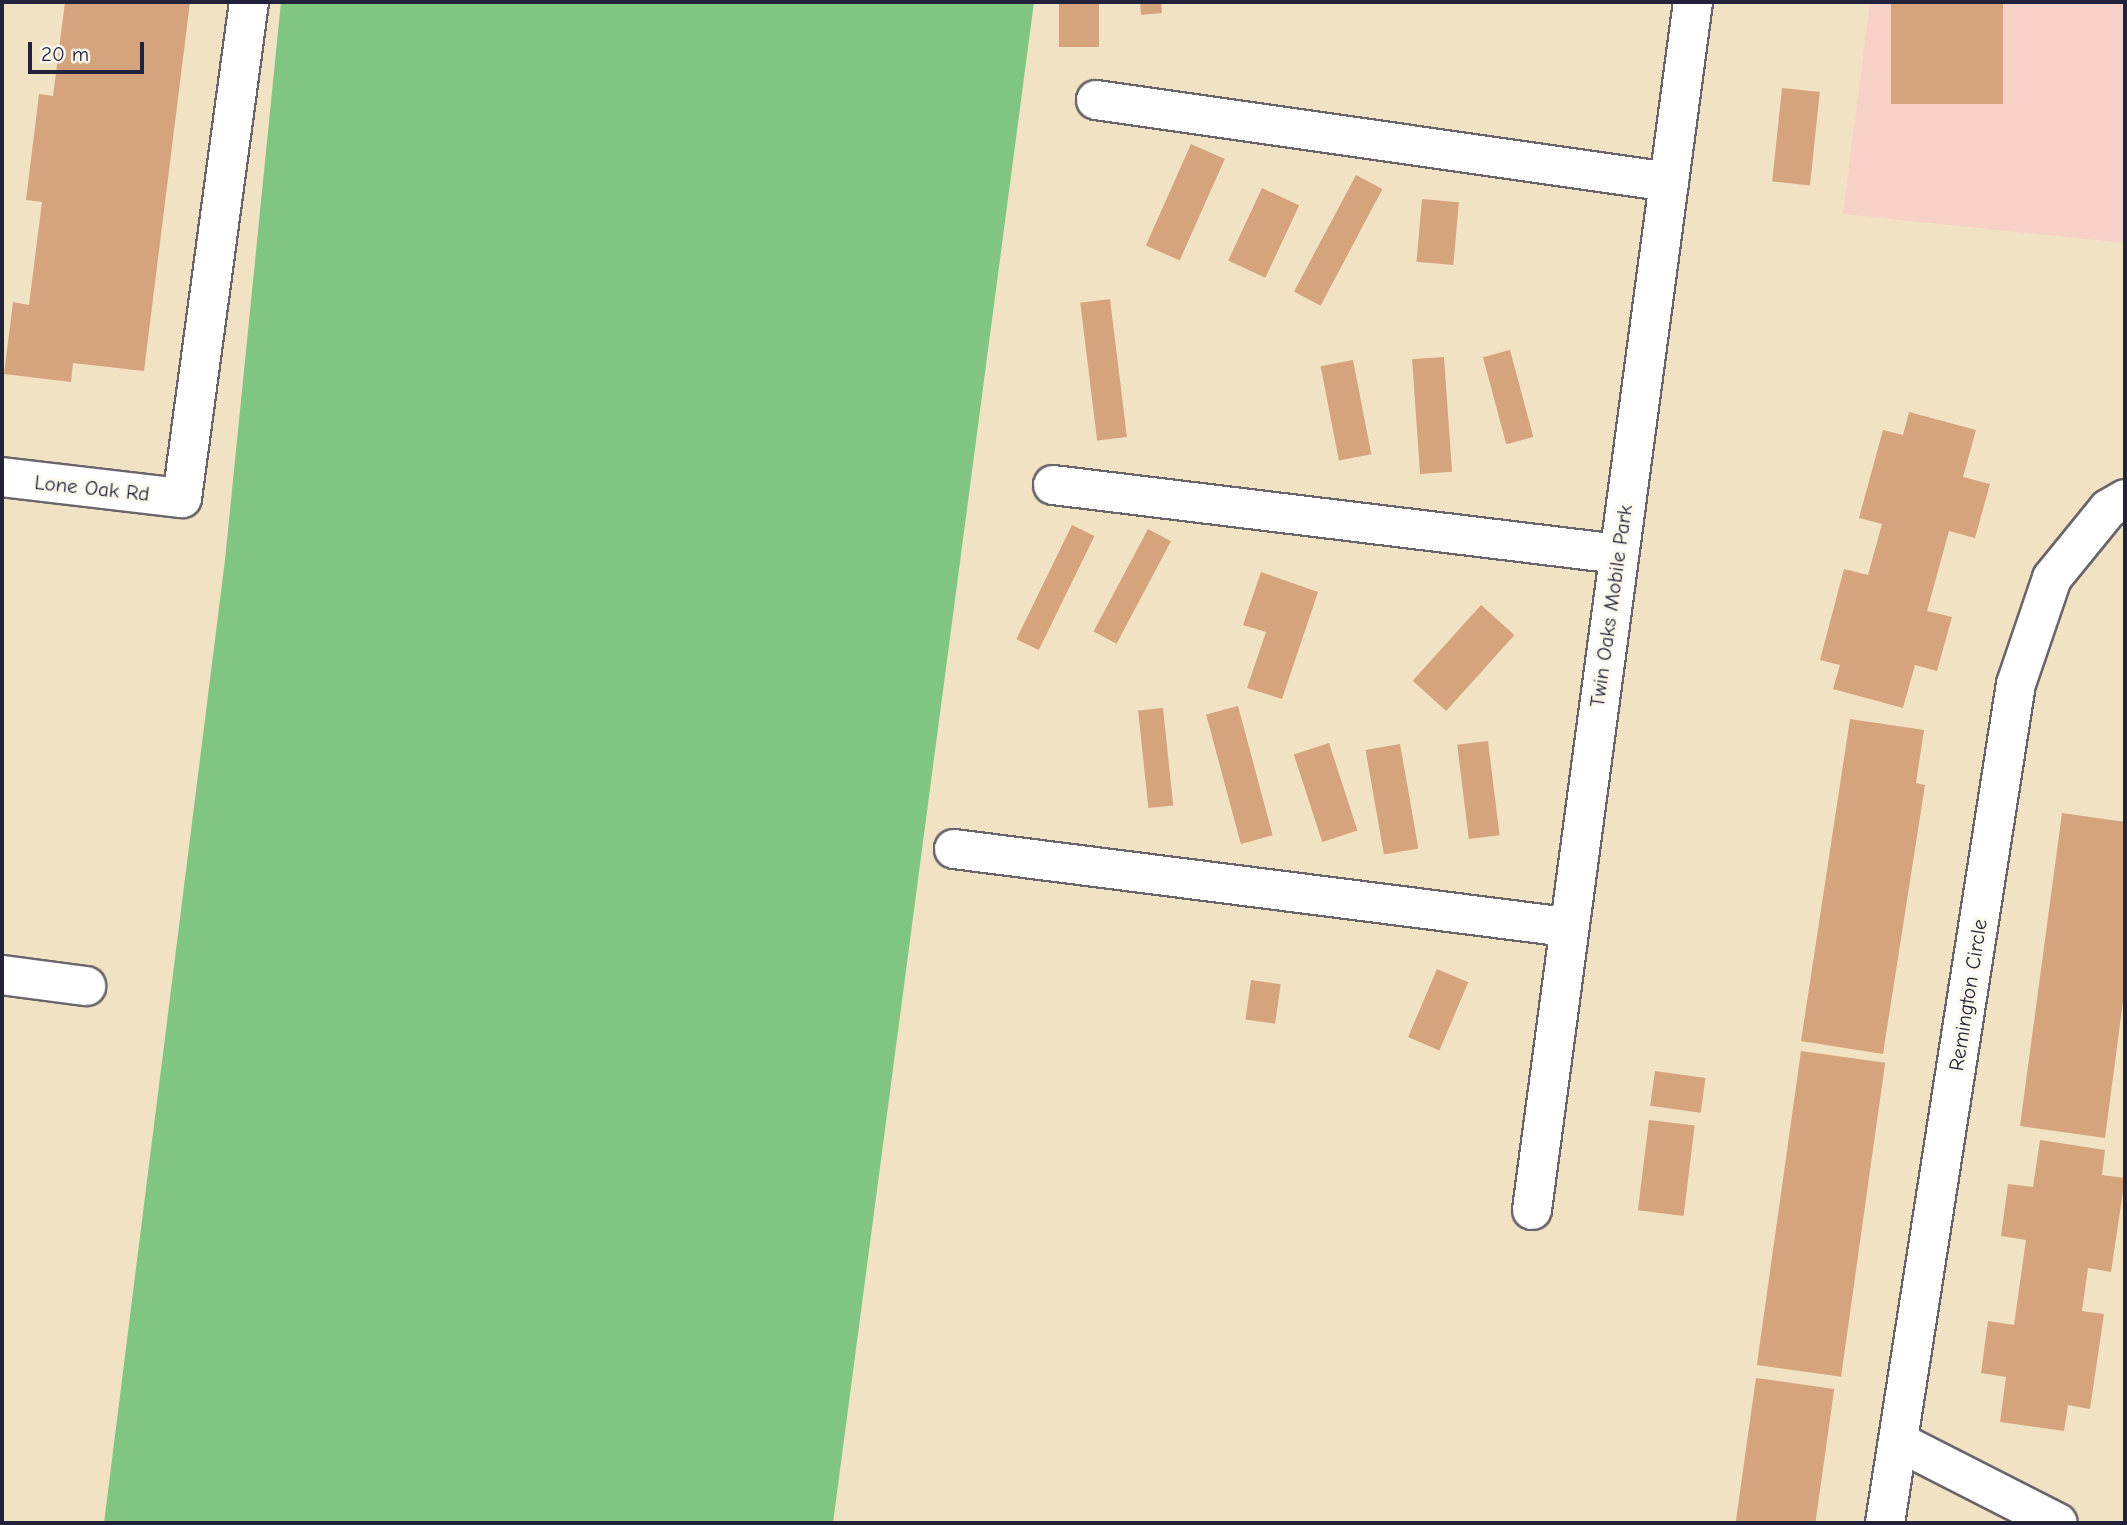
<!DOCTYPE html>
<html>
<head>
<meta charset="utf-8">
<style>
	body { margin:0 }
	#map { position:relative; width:2127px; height:1525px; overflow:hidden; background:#f1e2c3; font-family:"Comic Neue",sans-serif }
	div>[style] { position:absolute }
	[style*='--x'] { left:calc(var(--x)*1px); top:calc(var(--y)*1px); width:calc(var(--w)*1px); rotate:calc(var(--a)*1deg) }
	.built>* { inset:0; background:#f7d1c8 }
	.green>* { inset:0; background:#80c682 }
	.building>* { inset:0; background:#d5a47d; transform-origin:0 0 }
	.roads { filter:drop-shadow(2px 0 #6a656b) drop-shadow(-2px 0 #6a656b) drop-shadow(0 2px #6a656b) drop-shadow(0 -2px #6a656b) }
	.minor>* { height:38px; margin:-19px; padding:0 19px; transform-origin:19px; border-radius:19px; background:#fff }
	span { translate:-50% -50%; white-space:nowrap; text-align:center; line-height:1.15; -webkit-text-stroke:6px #fbf7ec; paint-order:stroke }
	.street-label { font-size:21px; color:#22223b }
	.frame { position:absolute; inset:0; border:4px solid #22223b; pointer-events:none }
	.scale { position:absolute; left:28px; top:42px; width:116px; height:32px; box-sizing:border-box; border:4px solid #22223b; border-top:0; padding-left:9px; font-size:21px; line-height:24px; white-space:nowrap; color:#22223b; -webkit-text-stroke:5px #fbf7ec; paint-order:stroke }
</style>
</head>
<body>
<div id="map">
	<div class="built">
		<div style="clip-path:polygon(1870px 2px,2125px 2px,2125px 243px,1843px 214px)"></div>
	</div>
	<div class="green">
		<div style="clip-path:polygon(281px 2px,1034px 2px,833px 1523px,104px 1523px,225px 560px)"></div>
	</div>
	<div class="building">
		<div style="clip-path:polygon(65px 2px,190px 2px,144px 371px,73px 363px,71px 382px,4px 374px,13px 302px,29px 305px,42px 202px,26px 200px,39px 94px,53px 96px)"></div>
		<div style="left:1059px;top:2px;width:40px;height:45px"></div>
		<div style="clip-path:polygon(1140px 2px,1161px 2px,1162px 13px,1141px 15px)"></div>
		<div style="left:1891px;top:2px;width:112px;height:102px"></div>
		<div style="left:1782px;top:88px;width:38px;height:94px;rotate:6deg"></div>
		<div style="left:1191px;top:144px;width:37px;height:111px;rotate:24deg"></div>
		<div style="left:1356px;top:175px;width:30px;height:132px;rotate:28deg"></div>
		<div style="left:1262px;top:188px;width:41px;height:80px;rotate:25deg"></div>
		<div style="left:1422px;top:199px;width:37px;height:63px;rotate:5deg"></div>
		<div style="left:1110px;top:299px;width:139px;height:30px;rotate:83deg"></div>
		<div style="left:1510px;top:350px;width:90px;height:28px;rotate:75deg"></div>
		<div style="left:1444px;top:357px;width:115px;height:32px;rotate:86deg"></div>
		<div style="left:1353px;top:360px;width:96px;height:33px;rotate:79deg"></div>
		<div style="clip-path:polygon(1909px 412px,1976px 430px,1963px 477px,1990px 484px,1975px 538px,1949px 531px,1927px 611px,1952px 617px,1937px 671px,1915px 665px,1903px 708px,1833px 689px,1840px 665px,1820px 660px,1844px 569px,1868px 575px,1882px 524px,1859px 518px,1883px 430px,1903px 435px)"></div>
		<div style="left:1072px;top:525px;width:25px;height:127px;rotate:26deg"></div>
		<div style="left:1148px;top:529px;width:26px;height:116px;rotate:28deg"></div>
		<div style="clip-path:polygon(1261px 572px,1318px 592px,1282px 699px,1247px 688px,1266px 632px,1243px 625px)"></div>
		<div style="left:1481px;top:605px;width:45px;height:102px;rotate:42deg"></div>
		<div style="left:1238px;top:706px;width:134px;height:33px;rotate:75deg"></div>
		<div style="left:1163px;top:708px;width:98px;height:25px;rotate:84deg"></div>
		<div style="clip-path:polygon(1850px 719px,1924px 730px,1916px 783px,1925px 785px,1883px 1054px,1801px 1041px)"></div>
		<div style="left:1488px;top:741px;width:95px;height:31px;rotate:83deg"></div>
		<div style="left:1329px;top:743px;width:92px;height:37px;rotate:72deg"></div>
		<div style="left:1400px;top:744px;width:106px;height:35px;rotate:80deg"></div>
		<div style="clip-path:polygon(2062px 813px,2125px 822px,2125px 986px,2105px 1138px,2020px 1126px)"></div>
		<div style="left:1437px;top:969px;width:34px;height:74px;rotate:23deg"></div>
		<div style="left:1251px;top:980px;width:30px;height:40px;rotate:8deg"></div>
		<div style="left:1801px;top:1051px;width:85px;height:317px;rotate:8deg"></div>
		<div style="left:1655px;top:1071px;width:51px;height:35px;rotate:8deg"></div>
		<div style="left:1649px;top:1120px;width:46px;height:91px;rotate:7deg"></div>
		<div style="clip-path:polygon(2040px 1140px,2105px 1150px,2102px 1175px,2125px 1178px,2111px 1272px,2088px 1268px,2082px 1311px,2104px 1314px,2090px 1409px,2068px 1405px,2064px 1431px,2000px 1422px,2006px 1377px,1981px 1373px,1988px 1321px,2014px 1325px,2026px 1240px,2001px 1236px,2008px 1184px,2033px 1187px)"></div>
		<div style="left:1756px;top:1378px;width:79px;height:146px;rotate:8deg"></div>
	</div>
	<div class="roads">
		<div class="minor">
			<div style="--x:1096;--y:100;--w:579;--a:8.14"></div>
			<div style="--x:2;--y:477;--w:181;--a:6.7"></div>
			<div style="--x:182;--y:498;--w:501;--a:-82.31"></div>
			<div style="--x:1053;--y:485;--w:569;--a:6.96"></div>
			<div style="--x:954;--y:849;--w:617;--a:7.26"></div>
			<div style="--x:2;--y:975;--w:85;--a:7.5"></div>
			<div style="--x:1532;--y:1210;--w:1219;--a:-82.41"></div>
			<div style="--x:1899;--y:1442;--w:178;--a:27"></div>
			<div style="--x:1885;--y:1523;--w:849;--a:-81.13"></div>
			<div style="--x:2016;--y:684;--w:112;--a:-71.2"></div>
			<div style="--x:2052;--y:578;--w:89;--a:-50.9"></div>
			<div style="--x:2108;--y:509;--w:20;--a:-30"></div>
		</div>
	</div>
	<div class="street-label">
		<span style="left:92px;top:488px;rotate:6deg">Lone Oak Rd</span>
		<span style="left:1611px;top:606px;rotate:-82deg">Twin Oaks Mobile Park</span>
		<span style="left:1968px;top:995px;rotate:-81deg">Remington Circle</span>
	</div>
	<div class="frame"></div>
	<div class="scale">20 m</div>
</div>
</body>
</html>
